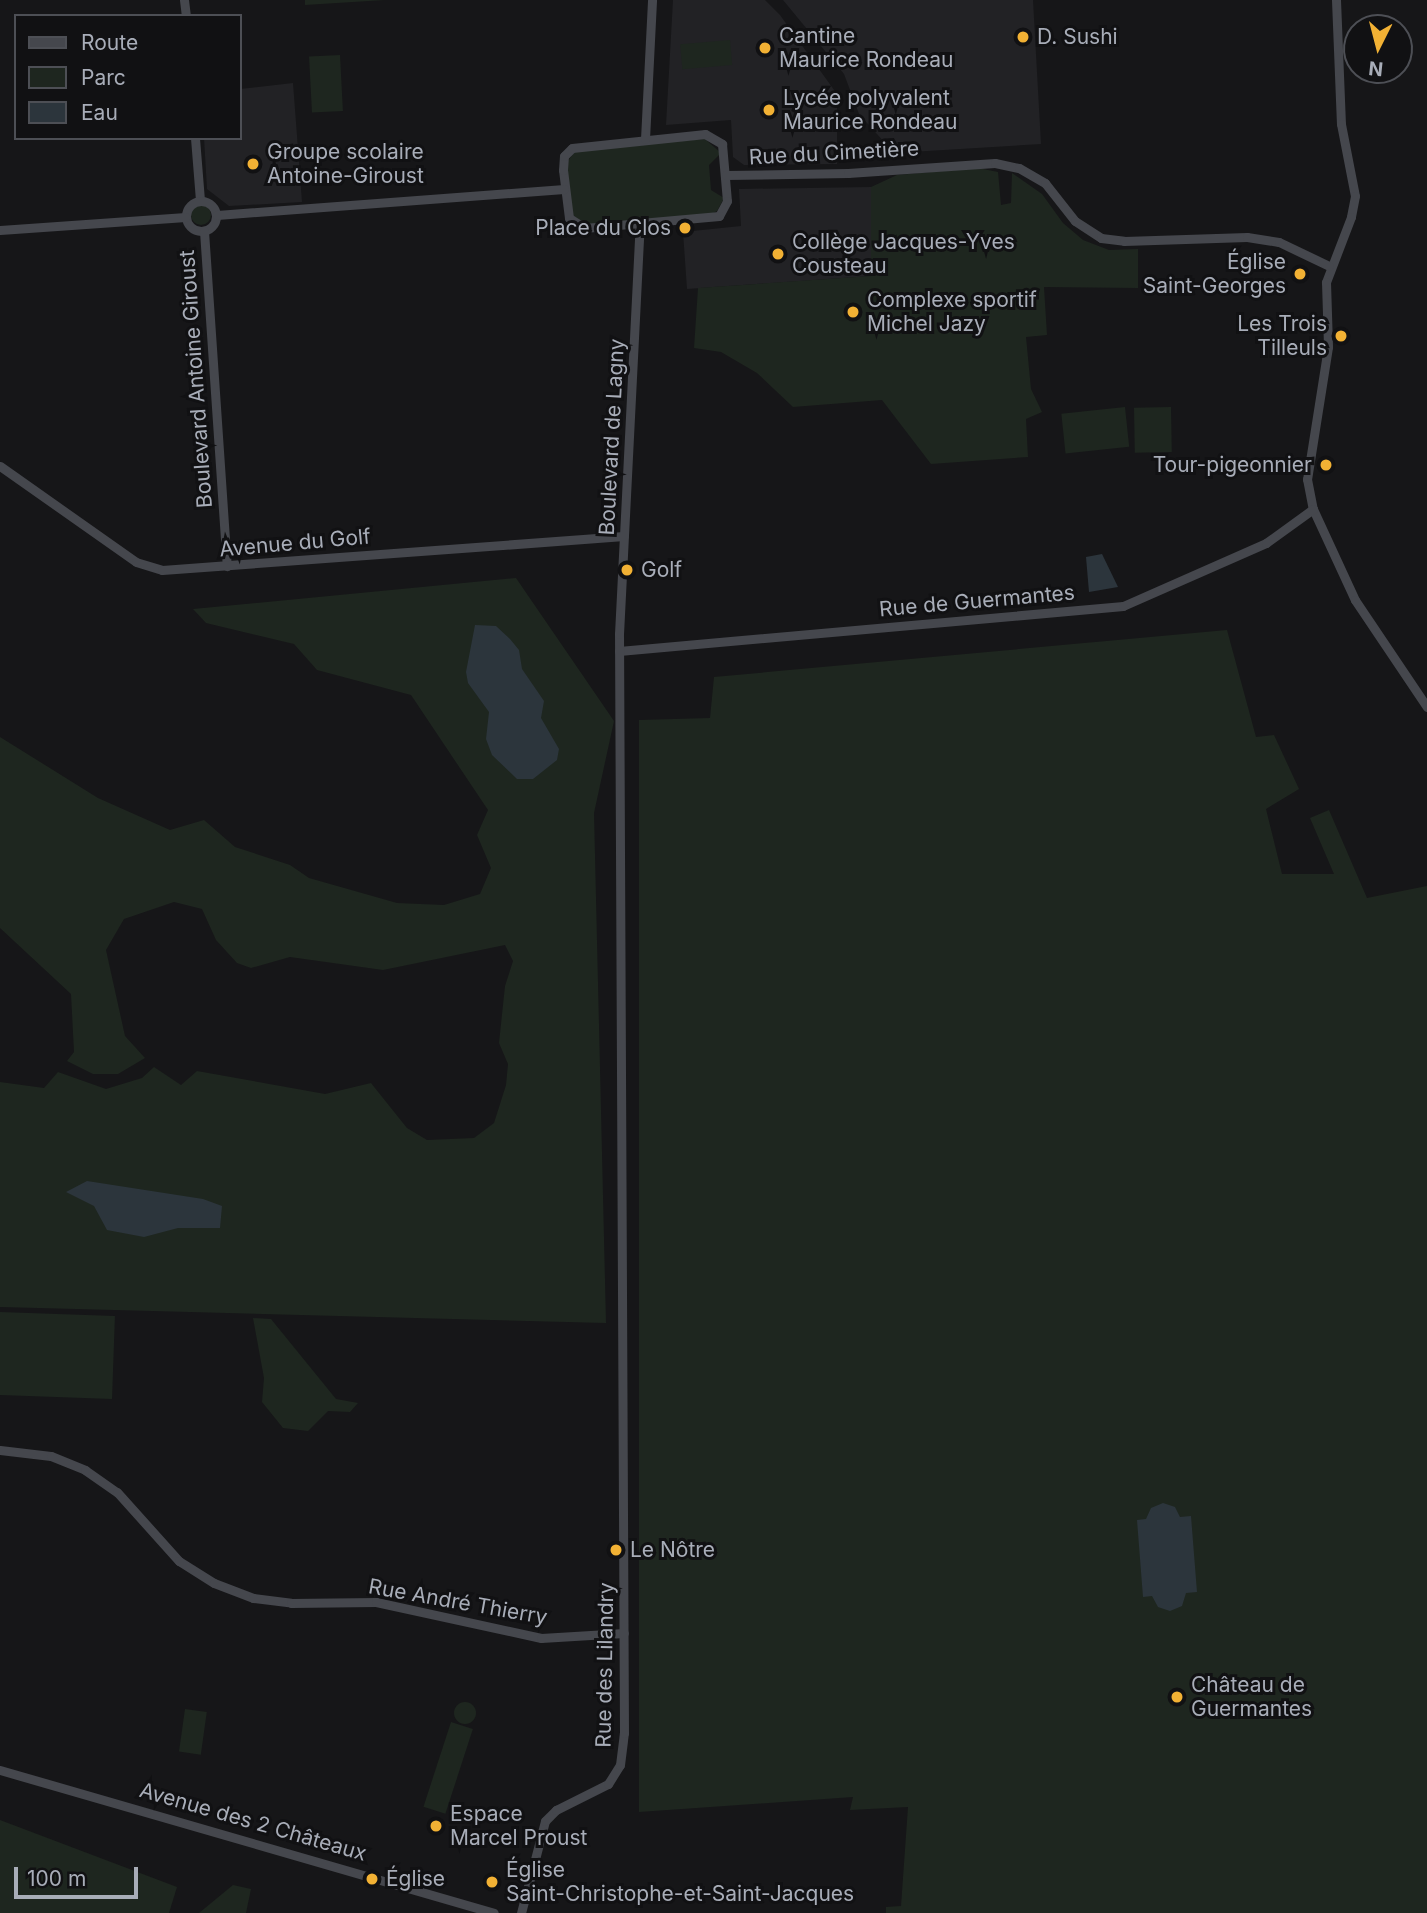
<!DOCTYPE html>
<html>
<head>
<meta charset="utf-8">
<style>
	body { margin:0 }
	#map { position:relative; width:1427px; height:1913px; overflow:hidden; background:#161618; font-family:Inter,sans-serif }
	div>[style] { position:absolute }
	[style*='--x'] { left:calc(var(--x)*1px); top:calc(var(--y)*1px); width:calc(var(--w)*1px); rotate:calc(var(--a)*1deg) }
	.built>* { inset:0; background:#222225 }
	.green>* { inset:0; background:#1e261f; transform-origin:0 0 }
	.round { border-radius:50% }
	.water>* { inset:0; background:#2c353c }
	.secondary>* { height:9px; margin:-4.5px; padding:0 4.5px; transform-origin:4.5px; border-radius:4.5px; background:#45474d }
	.secondary>.ring { margin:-4.5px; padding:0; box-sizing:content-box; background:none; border:9px solid #45474d; border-radius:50% }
	.dots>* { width:19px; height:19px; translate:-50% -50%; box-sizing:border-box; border:4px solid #111113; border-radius:50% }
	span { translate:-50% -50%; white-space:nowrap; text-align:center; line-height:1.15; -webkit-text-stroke:6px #111113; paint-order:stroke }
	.poi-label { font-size:21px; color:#a8adb8 }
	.left { translate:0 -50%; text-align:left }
	.right { translate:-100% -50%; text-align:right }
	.street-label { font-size:21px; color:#a8adb8 }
	.legend { position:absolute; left:14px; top:14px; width:228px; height:126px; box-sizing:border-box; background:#111113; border:2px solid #4d4f55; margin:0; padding:9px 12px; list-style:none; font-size:21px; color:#a8adb8 }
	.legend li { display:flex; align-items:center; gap:14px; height:35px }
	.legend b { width:35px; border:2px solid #4d4f55 }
	.north { position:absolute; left:1343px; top:14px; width:70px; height:70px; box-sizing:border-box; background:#111113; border:2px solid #4d4f55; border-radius:50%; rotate:186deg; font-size:19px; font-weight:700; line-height:28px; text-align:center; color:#a8adb8 }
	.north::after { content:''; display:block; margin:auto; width:24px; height:32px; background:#f2b134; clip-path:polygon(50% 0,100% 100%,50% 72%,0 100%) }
	.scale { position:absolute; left:14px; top:1867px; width:124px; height:32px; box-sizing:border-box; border:4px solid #a8adb8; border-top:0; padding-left:9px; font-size:21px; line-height:24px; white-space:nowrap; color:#a8adb8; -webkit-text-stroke:5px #111113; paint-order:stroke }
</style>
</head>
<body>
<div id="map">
	<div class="built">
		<div style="clip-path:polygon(673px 0,765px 0,780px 15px,837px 94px,837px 164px,744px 165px,733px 157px,731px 120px,666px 125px)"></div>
		<div style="clip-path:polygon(783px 0,1033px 0,1041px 144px,894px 153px,859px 114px,844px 74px)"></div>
		<div style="clip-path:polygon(293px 83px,302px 202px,229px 206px,207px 189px,204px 138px,240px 138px,240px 89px)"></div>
		<div style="clip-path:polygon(871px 187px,871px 276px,687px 289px,683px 232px,741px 226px,739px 189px)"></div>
	</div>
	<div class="green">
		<div style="clip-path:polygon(305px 0,385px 0,305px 5px)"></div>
		<div style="left:730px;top:40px;width:25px;height:50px;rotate:85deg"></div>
		<div style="left:340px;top:55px;width:56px;height:31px;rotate:87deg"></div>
		<div style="clip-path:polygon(705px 139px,721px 153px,709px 165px,711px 190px,724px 198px,717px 211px,708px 216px,586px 225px,571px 214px,567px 162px,576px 150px)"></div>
		<div style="clip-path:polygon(978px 168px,998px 172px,1001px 205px,1011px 203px,1012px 173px,1042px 194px,1063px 223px,1083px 240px,1109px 250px,1138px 249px,1138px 288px,1044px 287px,1047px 335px,1026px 337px,1031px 389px,1042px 412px,1026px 419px,1028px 457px,931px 464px,882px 400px,793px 407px,757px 373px,721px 352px,694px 348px,698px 288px,871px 276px,871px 187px,897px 175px)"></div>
		<div class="round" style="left:191px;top:205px;width:20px;height:20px"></div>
		<div style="left:1125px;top:407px;width:40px;height:64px;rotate:84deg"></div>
		<div style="left:1171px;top:407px;width:45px;height:37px;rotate:89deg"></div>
		<div style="clip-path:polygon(516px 578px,614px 721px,594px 813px,606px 1323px,0 1307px,0 1082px,44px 1088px,58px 1072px,106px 1089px,142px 1078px,154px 1067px,181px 1085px,197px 1071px,325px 1094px,371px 1083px,407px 1128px,427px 1140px,474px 1138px,494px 1123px,506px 1085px,508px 1064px,499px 1043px,505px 986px,513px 961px,505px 945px,383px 970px,290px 957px,251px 968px,237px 963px,216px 940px,202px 909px,174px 902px,124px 919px,106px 950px,125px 1036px,145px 1058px,118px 1074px,93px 1074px,67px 1061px,74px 1052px,71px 994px,0 928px,0 737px,98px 798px,170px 830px,204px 820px,235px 847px,290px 865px,309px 878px,397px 903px,444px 905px,480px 894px,491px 868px,477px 835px,488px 810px,411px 695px,317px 670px,294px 644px,206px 623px,193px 609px)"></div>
		<div style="clip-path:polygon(1227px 630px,1256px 737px,1274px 735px,1299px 789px,1266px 809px,1282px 874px,1334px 874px,1310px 818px,1329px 810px,1367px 898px,1427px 886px,1427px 1913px,886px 1913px,886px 1907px,901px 1906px,908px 1807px,850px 1810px,853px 1797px,639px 1812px,639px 720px,710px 718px,714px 677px)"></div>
		<div style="left:0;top:1312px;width:115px;height:83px;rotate:2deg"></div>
		<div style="clip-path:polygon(253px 1318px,271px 1319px,336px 1399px,358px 1403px,350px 1412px,328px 1411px,308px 1431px,283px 1428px,262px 1402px,264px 1378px)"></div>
		<div class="round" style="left:454px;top:1702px;width:22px;height:22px"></div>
		<div style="left:185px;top:1709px;width:22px;height:43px;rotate:8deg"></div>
		<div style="left:451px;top:1722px;width:23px;height:89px;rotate:18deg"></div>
		<div style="clip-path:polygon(0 1820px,177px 1887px,169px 1913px,0 1913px)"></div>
		<div style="clip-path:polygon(233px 1885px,251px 1889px,246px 1913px,199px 1913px)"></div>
	</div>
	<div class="water">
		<div style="clip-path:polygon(1102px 554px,1118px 587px,1089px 592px,1086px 557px)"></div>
		<div style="clip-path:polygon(475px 625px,496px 626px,510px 639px,519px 650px,522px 669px,544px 701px,541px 718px,559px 749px,557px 760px,533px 779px,517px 779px,492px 755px,486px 739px,489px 712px,468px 683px,466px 672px)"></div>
		<div style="clip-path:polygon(87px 1181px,203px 1199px,222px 1206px,220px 1228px,178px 1228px,144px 1237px,107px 1230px,94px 1206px,66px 1192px)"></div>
		<div style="clip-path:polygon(1163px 1503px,1175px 1507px,1180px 1517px,1191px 1516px,1197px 1592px,1186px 1593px,1182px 1606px,1170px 1611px,1158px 1607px,1152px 1596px,1143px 1597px,1137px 1520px,1146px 1519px,1151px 1508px)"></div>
	</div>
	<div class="secondary">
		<div style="--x:184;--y:0;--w:16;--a:83"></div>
		<div style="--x:1336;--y:0;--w:124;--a:87.7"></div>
		<div style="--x:1341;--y:124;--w:73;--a:79"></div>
		<div style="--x:1355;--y:196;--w:21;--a:101"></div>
		<div style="--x:1351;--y:217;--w:70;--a:111"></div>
		<div style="--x:1326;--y:282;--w:65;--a:88.2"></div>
		<div style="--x:1328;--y:347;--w:134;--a:99"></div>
		<div style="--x:1307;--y:479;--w:31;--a:79"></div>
		<div style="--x:1313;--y:509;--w:100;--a:65.2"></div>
		<div style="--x:1355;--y:600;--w:129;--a:56.1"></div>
		<div style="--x:705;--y:134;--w:20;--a:30"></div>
		<div style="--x:722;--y:144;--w:57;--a:85"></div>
		<div style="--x:727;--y:201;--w:17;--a:118"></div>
		<div style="--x:719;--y:216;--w:135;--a:174.9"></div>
		<div style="--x:585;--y:228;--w:19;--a:-148"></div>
		<div style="--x:569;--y:218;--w:48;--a:-97.1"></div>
		<div style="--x:563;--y:170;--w:14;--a:-86"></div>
		<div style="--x:564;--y:156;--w:11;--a:-45"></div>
		<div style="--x:572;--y:148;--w:134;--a:-6"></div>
		<div style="--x:195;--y:138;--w:62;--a:85.4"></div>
		<div style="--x:645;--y:139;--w:139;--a:-87.1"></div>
		<div style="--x:726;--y:175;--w:122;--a:-0.9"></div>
		<div style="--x:848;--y:173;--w:147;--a:-3.9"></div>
		<div style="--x:995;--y:163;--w:25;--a:12"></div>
		<div style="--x:1019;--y:168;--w:30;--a:30"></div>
		<div style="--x:1045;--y:183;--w:48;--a:51.7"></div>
		<div style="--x:1075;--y:221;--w:31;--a:33"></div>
		<div style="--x:1101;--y:238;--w:23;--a:7"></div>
		<div style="--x:1124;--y:241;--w:123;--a:-1.9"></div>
		<div style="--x:1247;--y:237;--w:32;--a:9"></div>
		<div style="--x:1279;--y:242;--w:55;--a:25.6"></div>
		<div class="ring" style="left:186px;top:201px;width:21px;height:21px"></div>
		<div style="--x:217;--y:215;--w:348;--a:-4.3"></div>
		<div style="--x:0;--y:230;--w:186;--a:-4"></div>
		<div style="--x:204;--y:231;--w:336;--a:86.1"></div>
		<div style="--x:0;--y:466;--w:166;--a:35.2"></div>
		<div style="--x:136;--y:562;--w:27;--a:17"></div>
		<div style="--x:162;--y:570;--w:463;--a:-4.2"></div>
		<div style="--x:619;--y:651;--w:506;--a:-5.1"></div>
		<div style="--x:1123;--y:606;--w:156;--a:-23.8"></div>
		<div style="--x:1266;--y:543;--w:58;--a:-35.9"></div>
		<div style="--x:0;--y:1450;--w:51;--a:6.7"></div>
		<div style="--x:51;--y:1456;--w:37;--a:22"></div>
		<div style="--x:85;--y:1470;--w:39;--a:35"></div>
		<div style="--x:117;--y:1492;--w:93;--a:48.1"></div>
		<div style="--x:179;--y:1561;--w:41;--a:32.2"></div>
		<div style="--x:214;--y:1583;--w:42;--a:21"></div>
		<div style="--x:253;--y:1598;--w:38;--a:7"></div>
		<div style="--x:291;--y:1603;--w:85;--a:-0.7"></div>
		<div style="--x:376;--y:1602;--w:169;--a:12.3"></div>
		<div style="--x:541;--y:1638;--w:83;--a:-3.4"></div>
		<div style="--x:0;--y:1770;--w:514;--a:16.14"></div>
		<div style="--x:521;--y:1913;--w:95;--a:-75.4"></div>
		<div style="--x:545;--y:1821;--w:16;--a:-45"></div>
		<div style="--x:556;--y:1810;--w:58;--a:-26.6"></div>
		<div style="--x:608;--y:1784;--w:22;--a:-58"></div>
		<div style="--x:620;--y:1765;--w:32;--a:-83"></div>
		<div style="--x:624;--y:1733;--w:1099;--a:-90.26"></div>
		<div style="--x:619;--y:634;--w:410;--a:-87.1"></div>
	</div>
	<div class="dots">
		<div style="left:1023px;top:37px;background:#f2b134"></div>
		<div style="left:765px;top:48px;background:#f2b134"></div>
		<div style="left:769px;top:110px;background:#f2b134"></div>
		<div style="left:253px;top:164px;background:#f2b134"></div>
		<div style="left:685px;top:228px;background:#f2b134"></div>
		<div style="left:778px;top:254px;background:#f2b134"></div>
		<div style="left:1300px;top:274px;background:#f2b134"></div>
		<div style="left:853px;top:312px;background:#f2b134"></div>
		<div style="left:1341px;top:336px;background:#f2b134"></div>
		<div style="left:1326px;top:465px;background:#f2b134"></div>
		<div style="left:627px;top:570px;background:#f2b134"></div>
		<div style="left:616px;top:1550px;background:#f2b134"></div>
		<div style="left:1177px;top:1697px;background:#f2b134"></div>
		<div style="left:436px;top:1826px;background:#f2b134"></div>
		<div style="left:372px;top:1879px;background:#f2b134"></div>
		<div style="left:492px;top:1882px;background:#f2b134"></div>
	</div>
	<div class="poi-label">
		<span class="left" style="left:779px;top:48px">Cantine<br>Maurice Rondeau</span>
		<span class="left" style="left:1037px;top:37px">D. Sushi</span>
		<span class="left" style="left:783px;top:110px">Lycée polyvalent<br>Maurice Rondeau</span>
		<span class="left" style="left:267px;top:164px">Groupe scolaire<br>Antoine-Giroust</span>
		<span class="right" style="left:671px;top:228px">Place du Clos</span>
		<span class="left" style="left:792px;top:254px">Collège Jacques-Yves<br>Cousteau</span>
		<span class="right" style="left:1286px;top:274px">Église<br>Saint-Georges</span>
		<span class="left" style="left:867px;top:312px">Complexe sportif<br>Michel Jazy</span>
		<span class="right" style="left:1327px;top:336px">Les Trois<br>Tilleuls</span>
		<span class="right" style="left:1312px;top:465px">Tour-pigeonnier</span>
		<span class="left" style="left:641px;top:570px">Golf</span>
		<span class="left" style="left:630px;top:1550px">Le Nôtre</span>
		<span class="left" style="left:1191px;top:1697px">Château de<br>Guermantes</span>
		<span class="left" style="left:450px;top:1826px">Espace<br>Marcel Proust</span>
		<span class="left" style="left:506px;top:1882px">Église<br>Saint-Christophe-et-Saint-Jacques</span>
		<span class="left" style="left:386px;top:1879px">Église</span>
	</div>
	<div class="street-label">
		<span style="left:834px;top:153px;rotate:-3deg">Rue du Cimetière</span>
		<span style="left:196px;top:379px;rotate:-94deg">Boulevard Antoine Giroust</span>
		<span style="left:612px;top:437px;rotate:-87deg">Boulevard de Lagny</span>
		<span style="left:295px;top:543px;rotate:-5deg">Avenue du Golf</span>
		<span style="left:977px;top:601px;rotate:-5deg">Rue de Guermantes</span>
		<span style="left:458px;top:1602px;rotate:10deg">Rue André Thierry</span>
		<span style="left:605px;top:1665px;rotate:-89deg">Rue des Lilandry</span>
		<span style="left:253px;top:1822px;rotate:16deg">Avenue des 2 Châteaux</span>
	</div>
	<ul class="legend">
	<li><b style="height:9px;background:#45474d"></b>Route</li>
	<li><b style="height:19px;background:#1e261f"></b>Parc</li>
	<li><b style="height:19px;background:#2c353c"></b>Eau</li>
	</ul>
	<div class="north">N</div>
	<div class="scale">100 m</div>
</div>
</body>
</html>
